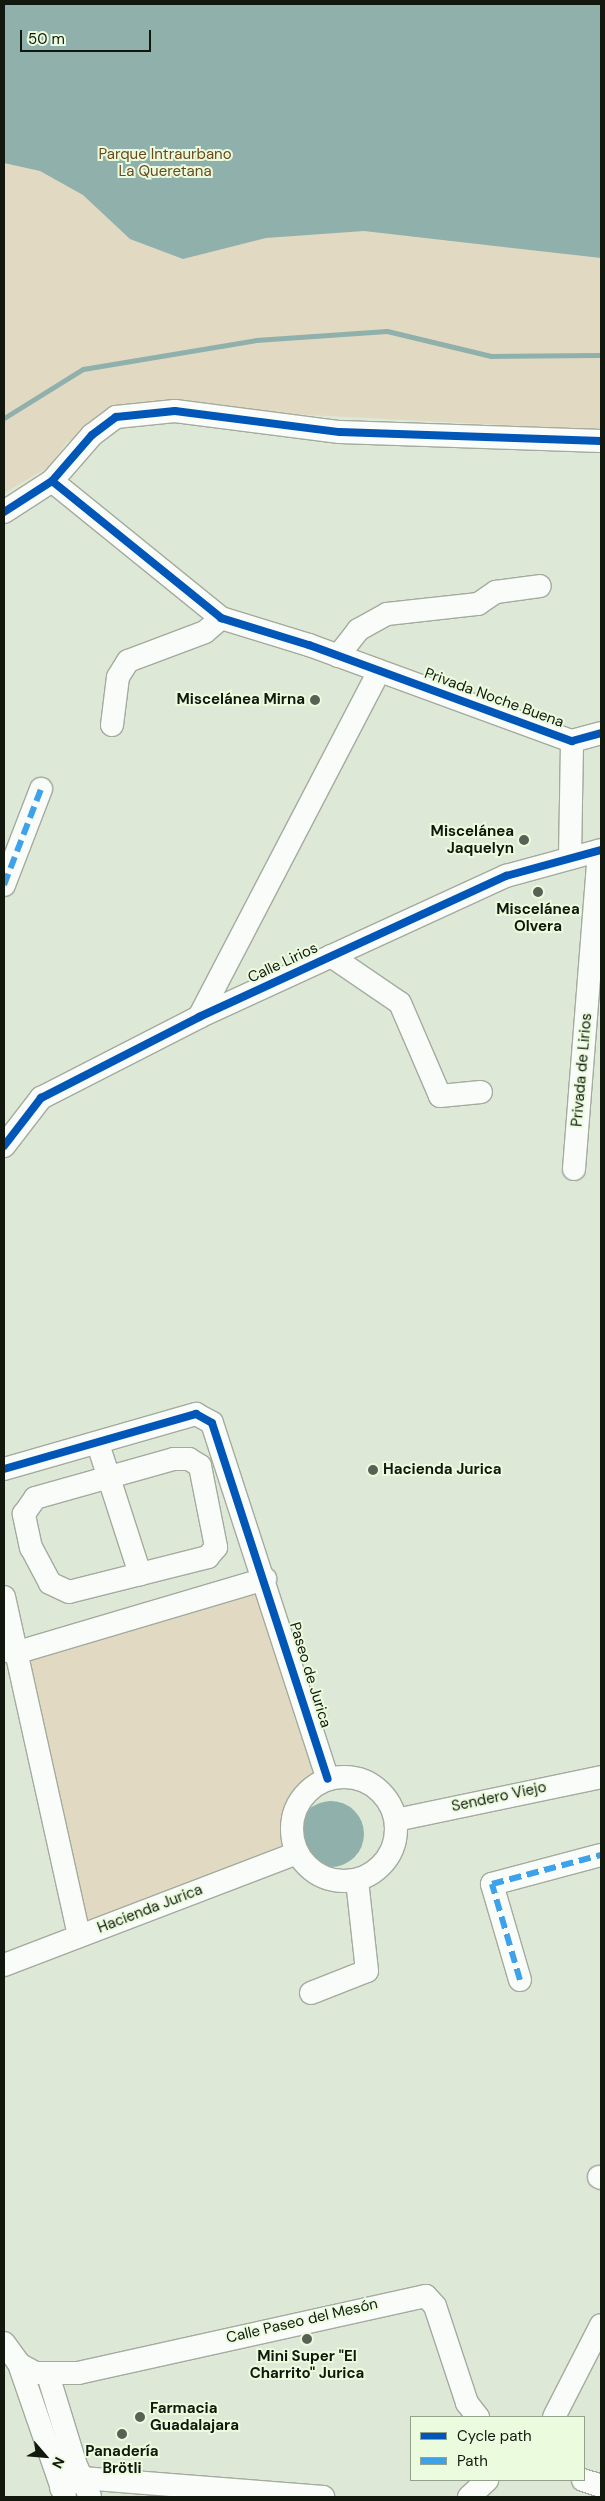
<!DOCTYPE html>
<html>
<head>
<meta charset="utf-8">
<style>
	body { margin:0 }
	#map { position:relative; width:605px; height:2501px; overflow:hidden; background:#dee8d7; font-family:"DM Sans",sans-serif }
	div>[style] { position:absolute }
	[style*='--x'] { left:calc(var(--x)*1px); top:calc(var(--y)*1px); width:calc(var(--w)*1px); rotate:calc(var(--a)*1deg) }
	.green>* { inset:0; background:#e2d9c3 }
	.water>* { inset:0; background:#8fb0ab }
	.round { border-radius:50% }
	.stream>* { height:5px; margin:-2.5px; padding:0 2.5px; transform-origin:2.5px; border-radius:2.5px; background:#8fb0ab }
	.roads { filter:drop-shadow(1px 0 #a3ab9e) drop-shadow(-1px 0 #a3ab9e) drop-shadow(0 1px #a3ab9e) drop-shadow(0 -1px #a3ab9e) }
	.minor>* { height:22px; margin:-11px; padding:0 11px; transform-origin:11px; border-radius:11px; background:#fafcf9 }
	.minor>.ring { margin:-11px; padding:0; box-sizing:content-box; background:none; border:22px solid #fafcf9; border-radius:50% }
	.quiet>* { height:6px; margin-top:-3px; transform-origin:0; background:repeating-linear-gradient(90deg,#3da2e9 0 12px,transparent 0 18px) }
	.cycleway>* { height:8px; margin:-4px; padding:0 4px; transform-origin:4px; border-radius:4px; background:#0057b8 }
	.dots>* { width:14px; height:14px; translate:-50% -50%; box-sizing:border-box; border:2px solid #ebfcde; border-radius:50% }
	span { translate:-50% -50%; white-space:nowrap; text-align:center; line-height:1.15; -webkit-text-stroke:4px #ebfcde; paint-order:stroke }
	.park-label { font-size:15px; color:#6c481d }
	.street-label { font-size:15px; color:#12180e }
	.poi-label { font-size:15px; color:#12180e; font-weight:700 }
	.right { translate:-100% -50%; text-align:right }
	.left { translate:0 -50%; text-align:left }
	.frame { position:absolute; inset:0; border:5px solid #12180e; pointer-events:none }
	.legend { position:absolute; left:410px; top:2416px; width:175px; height:65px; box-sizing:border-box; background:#ebfcde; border:1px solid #94a18b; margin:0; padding:6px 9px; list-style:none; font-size:15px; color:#12180e }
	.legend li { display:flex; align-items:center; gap:10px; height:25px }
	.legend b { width:25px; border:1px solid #94a18b }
	.north { position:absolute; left:20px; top:2431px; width:50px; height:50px; -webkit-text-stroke:4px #ebfcde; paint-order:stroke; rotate:117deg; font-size:14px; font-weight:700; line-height:20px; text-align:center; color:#12180e }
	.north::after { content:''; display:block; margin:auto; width:18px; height:22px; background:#12180e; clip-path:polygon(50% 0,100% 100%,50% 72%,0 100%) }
	.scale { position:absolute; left:20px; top:30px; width:131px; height:22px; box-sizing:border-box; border:2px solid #12180e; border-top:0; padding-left:6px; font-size:15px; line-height:18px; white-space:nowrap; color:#12180e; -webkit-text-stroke:4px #ebfcde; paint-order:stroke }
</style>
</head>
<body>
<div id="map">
	<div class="green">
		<div style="clip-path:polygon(4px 4px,601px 4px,601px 430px,250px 412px,120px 419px,67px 442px,49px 467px,4px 493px)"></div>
		<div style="clip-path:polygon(260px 1588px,318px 1774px,285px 1813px,282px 1850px,84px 1929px,24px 1657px)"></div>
	</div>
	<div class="water">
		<div style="clip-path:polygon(4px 4px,601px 4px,601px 258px,364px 231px,266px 238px,183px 259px,130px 239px,83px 195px,40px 171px,4px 163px)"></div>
		<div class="round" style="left:298px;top:1801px;width:66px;height:66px"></div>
	</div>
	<div class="stream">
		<div style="--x:4;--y:418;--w:93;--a:-31.8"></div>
		<div style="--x:83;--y:369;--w:175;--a:-9.5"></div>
		<div style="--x:256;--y:340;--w:131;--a:-3.9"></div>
		<div style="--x:387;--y:331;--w:107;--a:13.5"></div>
		<div style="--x:491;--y:356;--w:110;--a:-0.5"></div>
	</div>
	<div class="roads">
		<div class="minor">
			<div style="--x:52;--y:481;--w:218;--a:39"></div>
			<div style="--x:221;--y:618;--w:92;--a:17.1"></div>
			<div style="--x:309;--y:645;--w:280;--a:20.1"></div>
			<div style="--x:572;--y:741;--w:30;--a:-15"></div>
			<div style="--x:4;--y:512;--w:57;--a:-32.9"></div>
			<div style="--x:52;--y:481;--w:61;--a:-49"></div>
			<div style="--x:92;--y:435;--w:30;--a:-37"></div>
			<div style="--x:116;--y:417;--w:59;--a:-5.8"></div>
			<div style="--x:175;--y:411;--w:166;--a:7.3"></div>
			<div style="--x:340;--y:432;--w:261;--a:2"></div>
			<div style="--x:338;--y:656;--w:33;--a:-52"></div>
			<div style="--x:358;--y:630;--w:33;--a:-29"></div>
			<div style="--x:387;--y:614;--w:92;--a:-6.3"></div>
			<div style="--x:478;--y:604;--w:22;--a:-34"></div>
			<div style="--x:496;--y:592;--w:44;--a:-7.8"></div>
			<div style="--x:112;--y:725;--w:48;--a:-82.9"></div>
			<div style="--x:118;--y:677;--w:19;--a:-58"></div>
			<div style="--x:128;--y:661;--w:82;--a:-20.6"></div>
			<div style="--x:205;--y:632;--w:21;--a:-41"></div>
			<div style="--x:570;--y:858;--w:117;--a:-89"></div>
			<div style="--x:4;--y:885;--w:103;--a:-68.9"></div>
			<div style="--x:331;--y:956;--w:83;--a:34.3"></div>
			<div style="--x:400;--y:1003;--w:101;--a:66.7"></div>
			<div style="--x:440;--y:1096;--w:41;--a:-5.6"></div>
			<div style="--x:199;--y:1017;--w:390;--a:-62.5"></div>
			<div style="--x:4;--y:1146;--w:61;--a:-52.4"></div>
			<div style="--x:41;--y:1098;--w:178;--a:-27.1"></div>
			<div style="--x:199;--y:1017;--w:338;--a:-24.7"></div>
			<div style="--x:506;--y:876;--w:98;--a:-15.3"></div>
			<div style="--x:574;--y:1169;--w:319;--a:-85.5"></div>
			<div style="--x:98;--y:1444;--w:137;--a:72.1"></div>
			<div style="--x:174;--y:1459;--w:15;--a:0"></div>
			<div style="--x:189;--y:1459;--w:13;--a:32"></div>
			<div style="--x:200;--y:1466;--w:83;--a:78.8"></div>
			<div style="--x:216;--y:1547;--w:13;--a:129"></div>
			<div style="--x:208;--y:1557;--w:143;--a:165.9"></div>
			<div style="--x:69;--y:1592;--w:21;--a:-155"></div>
			<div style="--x:50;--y:1583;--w:40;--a:-118"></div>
			<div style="--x:31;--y:1548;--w:35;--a:-102"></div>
			<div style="--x:24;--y:1514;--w:19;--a:-55"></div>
			<div style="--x:35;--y:1498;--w:144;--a:-15.7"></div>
			<div style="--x:4;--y:1469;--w:200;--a:-16"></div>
			<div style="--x:196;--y:1414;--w:18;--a:29"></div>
			<div style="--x:212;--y:1423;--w:374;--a:72"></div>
			<div style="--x:4;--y:1597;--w:347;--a:77.5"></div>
			<div style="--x:4;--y:1650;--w:11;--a:15"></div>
			<div style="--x:15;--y:1653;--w:261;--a:-16.5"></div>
			<div class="ring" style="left:292px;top:1777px;width:82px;height:82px"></div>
			<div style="--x:396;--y:1820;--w:209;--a:-11.8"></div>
			<div style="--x:4;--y:1965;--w:314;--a:-20.9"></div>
			<div style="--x:520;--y:1980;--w:100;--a:-106.3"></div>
			<div style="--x:492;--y:1884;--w:113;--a:-14.9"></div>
			<div style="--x:311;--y:1993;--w:60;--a:-21.4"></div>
			<div style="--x:367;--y:1971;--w:91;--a:-96.3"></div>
			<div style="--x:599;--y:2177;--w:2;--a:27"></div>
			<div style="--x:4;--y:2343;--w:26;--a:54"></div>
			<div style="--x:19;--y:2364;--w:18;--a:29"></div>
			<div style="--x:35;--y:2373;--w:43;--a:0"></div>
			<div style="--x:78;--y:2373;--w:356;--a:-12.5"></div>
			<div style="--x:426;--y:2296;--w:13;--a:48"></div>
			<div style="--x:435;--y:2306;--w:102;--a:71.7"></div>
			<div style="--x:467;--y:2403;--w:18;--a:52"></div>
			<div style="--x:19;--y:2364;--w:141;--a:70.9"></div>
			<div style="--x:48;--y:2375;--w:92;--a:72.9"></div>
			<div style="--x:75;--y:2463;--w:37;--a:66"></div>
			<div style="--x:554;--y:2417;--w:103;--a:-62.9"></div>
			<div style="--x:583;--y:2480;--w:19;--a:18"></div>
			<div style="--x:61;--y:2488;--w:23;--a:-25"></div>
			<div style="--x:82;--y:2478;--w:242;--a:4.5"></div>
			<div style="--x:469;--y:2497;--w:25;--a:-43"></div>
		</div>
	</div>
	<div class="quiet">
		<div style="--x:4;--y:885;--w:103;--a:-68.9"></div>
		<div style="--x:520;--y:1980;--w:100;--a:-106.3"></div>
		<div style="--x:492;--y:1884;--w:113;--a:-14.9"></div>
	</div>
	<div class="cycleway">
		<div style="--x:52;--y:481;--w:218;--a:39"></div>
		<div style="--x:221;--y:618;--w:92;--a:17.1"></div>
		<div style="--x:309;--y:645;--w:280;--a:20.1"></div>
		<div style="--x:572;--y:741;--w:30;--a:-15"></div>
		<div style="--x:4;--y:512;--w:57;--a:-32.9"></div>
		<div style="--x:52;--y:481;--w:61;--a:-49"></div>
		<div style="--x:92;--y:435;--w:30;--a:-37"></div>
		<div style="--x:116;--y:417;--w:59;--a:-5.8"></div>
		<div style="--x:175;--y:411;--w:166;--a:7.3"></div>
		<div style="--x:340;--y:432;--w:261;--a:2"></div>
		<div style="--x:4;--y:1146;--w:61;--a:-52.4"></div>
		<div style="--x:41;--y:1098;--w:178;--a:-27.1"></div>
		<div style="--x:199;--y:1017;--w:338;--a:-24.7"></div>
		<div style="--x:506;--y:876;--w:98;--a:-15.3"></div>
		<div style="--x:4;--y:1469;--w:200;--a:-16"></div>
		<div style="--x:196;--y:1414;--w:18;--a:29"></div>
		<div style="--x:212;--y:1423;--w:374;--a:72"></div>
	</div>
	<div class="dots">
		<div style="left:315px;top:700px;background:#596154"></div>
		<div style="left:524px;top:840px;background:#596154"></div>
		<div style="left:538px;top:892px;background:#596154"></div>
		<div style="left:373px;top:1470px;background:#596154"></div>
		<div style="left:307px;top:2339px;background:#596154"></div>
		<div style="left:140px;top:2417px;background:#596154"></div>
		<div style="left:122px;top:2434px;background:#596154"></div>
	</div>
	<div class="park-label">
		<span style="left:165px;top:163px">Parque Intraurbano<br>La Queretana</span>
	</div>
	<div class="street-label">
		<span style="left:494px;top:698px;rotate:20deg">Privada Noche Buena</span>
		<span style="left:283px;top:963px;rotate:-25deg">Calle Lirios</span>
		<span style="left:582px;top:1070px;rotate:-85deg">Privada de Lirios</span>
		<span style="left:310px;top:1675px;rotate:73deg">Paseo de Jurica</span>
		<span style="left:499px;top:1797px;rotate:-12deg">Sendero Viejo</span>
		<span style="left:150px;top:1909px;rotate:-21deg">Hacienda Jurica</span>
		<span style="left:302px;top:2321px;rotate:-13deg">Calle Paseo del Mesón</span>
	</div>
	<div class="poi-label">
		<span class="right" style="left:305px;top:700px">Miscelánea Mirna</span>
		<span class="right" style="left:514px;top:840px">Miscelánea<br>Jaquelyn</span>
		<span style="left:538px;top:918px">Miscelánea<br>Olvera</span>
		<span class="left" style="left:383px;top:1470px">Hacienda Jurica</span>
		<span style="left:307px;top:2365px">Mini Super "El<br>Charrito" Jurica</span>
		<span class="left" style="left:150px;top:2417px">Farmacia<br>Guadalajara</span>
		<span style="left:122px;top:2460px">Panadería<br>Brötli</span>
	</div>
	<div class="frame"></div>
	<ul class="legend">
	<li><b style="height:6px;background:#0057b8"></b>Cycle path</li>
	<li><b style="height:6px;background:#3da2e9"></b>Path</li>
	</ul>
	<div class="north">N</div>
	<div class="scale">50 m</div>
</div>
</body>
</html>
